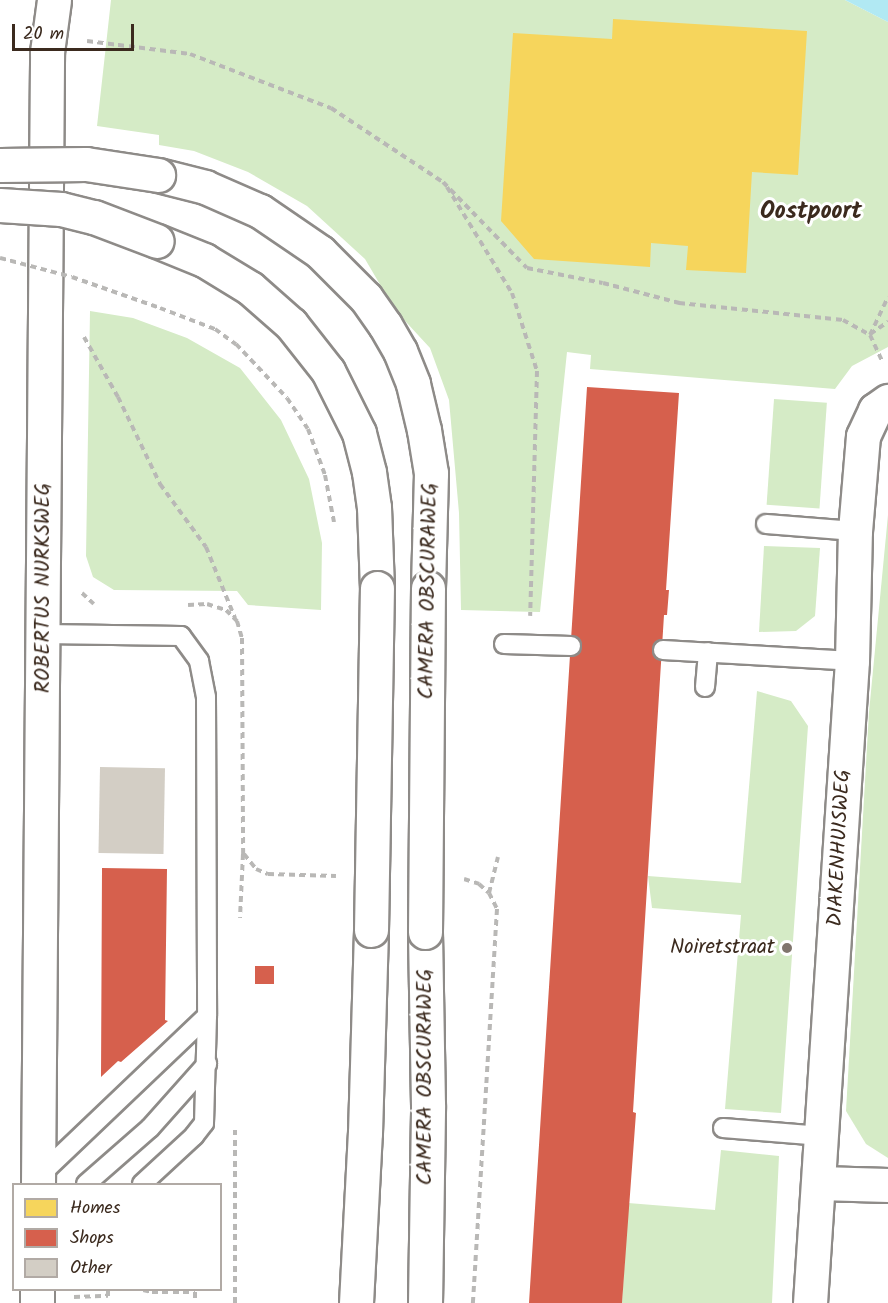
<!DOCTYPE html>
<html>
<head>
<meta charset="utf-8">
<style>
	body { margin:0 }
	#map { position:relative; width:888px; height:1303px; overflow:hidden; background:#fff; font-family:Kalam,sans-serif }
	div>[style] { position:absolute }
	[style*='--x'] { left:calc(var(--x)*1px); top:calc(var(--y)*1px); width:calc(var(--w)*1px); rotate:calc(var(--a)*1deg) }
	.green>* { inset:0; background:#d5ebc6; transform-origin:0 0 }
	.water>* { inset:0; background:#b1e9f3 }
	.homes>* { inset:0; background:#f6d55c }
	.shops>* { inset:0; background:#d6604d; transform-origin:0 0 }
	.building>* { inset:0; background:#d3cec5; transform-origin:0 0 }
	.path>* { height:4px; margin-top:-2px; transform-origin:0; background:repeating-linear-gradient(90deg,#b9b8b6 0 6px,transparent 0 10.5px) }
	.roads { filter:drop-shadow(2px 0 #8e8b88) drop-shadow(-2px 0 #8e8b88) drop-shadow(0 2px #8e8b88) drop-shadow(0 -2px #8e8b88) }
	.lane>* { height:18px; margin:-9px; padding:0 9px; transform-origin:9px; border-radius:9px; background:#fff }
	.street>* { height:33px; margin:-16.5px; padding:0 16.5px; transform-origin:16.5px; border-radius:16.5px; background:#fff }
	.secondary>* { height:33px; margin:-16.5px; padding:0 16.5px; transform-origin:16.5px; border-radius:16.5px; background:#fff }
	.path-bridge>* { height:4px; margin-top:-2px; transform-origin:0; background:repeating-linear-gradient(90deg,#b9b8b6 0 6px,transparent 0 10.5px) }
	.bridges { filter:drop-shadow(2px 0 #8e8b88) drop-shadow(-2px 0 #8e8b88) drop-shadow(0 2px #8e8b88) drop-shadow(0 -2px #8e8b88) }
	.secondary-bridge>* { height:33px; margin:-16.5px; padding:0 16.5px; transform-origin:16.5px; border-radius:16.5px; background:#fff }
	.dots>* { width:16px; height:16px; translate:-50% -50%; box-sizing:border-box; border:3px solid #fff; border-radius:50% }
	span { translate:-50% -50%; white-space:nowrap; text-align:center; line-height:1.15; -webkit-text-stroke:6px #fff; paint-order:stroke }
	.street-label { font-size:21px; color:#3b2a1e }
	.poi-label { font-size:21px; color:#3b2a1e }
	.right { translate:-100% -50%; text-align:right }
	.quarter-label { font-size:24px; color:#3b2a1e; font-weight:700 }
	.legend { position:absolute; left:12px; top:1183px; width:210px; height:108px; box-sizing:border-box; background:#fff; border:2px solid #b1aaa5; margin:0; padding:8px 10px; list-style:none; font-size:18px; color:#3b2a1e }
	.legend li { display:flex; align-items:center; gap:12px; height:30px }
	.legend b { width:30px; border:2px solid #b1aaa5 }
	.scale { position:absolute; left:12px; top:24px; width:122px; height:27px; box-sizing:border-box; border:3px solid #3b2a1e; border-top:0; padding-left:8px; font-size:18px; line-height:21px; white-space:nowrap; color:#3b2a1e; -webkit-text-stroke:4px #fff; paint-order:stroke }
</style>
</head>
<body>
<div id="map">
	<div class="green">
		<div style="clip-path:polygon(111px 0,845px 0,888px 22px,888px 347px,852px 366px,835px 389px,590px 369px,591px 355px,567px 352px,540px 612px,461px 610px,459px 513px,449px 400px,430px 348px,395px 310px,365px 259px,307px 206px,248px 172px,194px 151px,159px 145px,159px 135px,97px 126px)"></div>
		<div style="clip-path:polygon(90px 311px,133px 318px,187px 338px,240px 368px,281px 420px,309px 479px,322px 543px,321px 610px,248px 605px,237px 591px,114px 590px,93px 577px,86px 556px)"></div>
		<div style="left:774px;top:399px;width:53px;height:106px;rotate:4deg"></div>
		<div style="clip-path:polygon(888px 515px,888px 1158px,866px 1144px,846px 1111px,869px 712px)"></div>
		<div style="clip-path:polygon(764px 546px,820px 548px,815px 616px,796px 631px,759px 632px)"></div>
		<div style="clip-path:polygon(757px 691px,791px 701px,808px 726px,781px 1113px,725px 1109px,741px 915px,652px 908px,648px 876px,741px 883px)"></div>
		<div style="clip-path:polygon(721px 1150px,779px 1156px,772px 1303px,622px 1303px,628px 1203px,715px 1210px)"></div>
	</div>
	<div class="water">
		<div style="clip-path:polygon(845px 0,888px 0,888px 22px)"></div>
	</div>
	<div class="homes">
		<div style="clip-path:polygon(613px 19px,807px 31px,798px 175px,752px 172px,746px 273px,686px 270px,688px 246px,651px 243px,650px 267px,534px 259px,501px 221px,513px 33px,612px 39px)"></div>
	</div>
	<div class="shops">
		<div style="clip-path:polygon(587px 387px,679px 393px,666px 590px,669px 590px,667px 615px,664px 615px,633px 1112px,636px 1113px,622px 1303px,529px 1303px)"></div>
		<div style="clip-path:polygon(102px 868px,167px 869px,165px 1020px,168px 1021px,121px 1062px,118px 1061px,101px 1077px)"></div>
		<div style="left:255px;top:966px;width:19px;height:18px"></div>
	</div>
	<div class="building">
		<div style="left:100px;top:767px;width:65px;height:86px;rotate:1deg"></div>
	</div>
	<div class="path">
		<div style="--x:87;--y:41;--w:104;--a:7.2"></div>
		<div style="--x:190;--y:54;--w:151;--a:21"></div>
		<div style="--x:331;--y:108;--w:134;--a:33.5"></div>
		<div style="--x:443;--y:182;--w:120;--a:45.7"></div>
		<div style="--x:527;--y:268;--w:77;--a:11.2"></div>
		<div style="--x:603;--y:283;--w:79;--a:14.7"></div>
		<div style="--x:679;--y:303;--w:165;--a:5.9"></div>
		<div style="--x:843;--y:320;--w:31;--a:29"></div>
		<div style="--x:870;--y:335;--w:31;--a:65"></div>
		<div style="--x:447;--y:187;--w:124;--a:58.5"></div>
		<div style="--x:512;--y:293;--w:82;--a:72.2"></div>
		<div style="--x:537;--y:371;--w:245;--a:91.6"></div>
		<div style="--x:160;--y:308;--w:59;--a:20.9"></div>
		<div style="--x:215;--y:329;--w:26;--a:36"></div>
		<div style="--x:236;--y:344;--w:74;--a:46.6"></div>
		<div style="--x:287;--y:398;--w:37;--a:56"></div>
		<div style="--x:308;--y:429;--w:49;--a:69.7"></div>
		<div style="--x:325;--y:475;--w:48;--a:79.2"></div>
		<div style="--x:870;--y:334;--w:22;--a:-34"></div>
		<div style="--x:870;--y:335;--w:42;--a:-64.7"></div>
		<div style="--x:84;--y:337;--w:69;--a:60.5"></div>
		<div style="--x:118;--y:397;--w:97;--a:64.2"></div>
		<div style="--x:160;--y:484;--w:78;--a:53.9"></div>
		<div style="--x:206;--y:547;--w:77;--a:67.8"></div>
		<div style="--x:82;--y:593;--w:16;--a:43"></div>
		<div style="--x:188;--y:605;--w:19;--a:-3"></div>
		<div style="--x:207;--y:604;--w:20;--a:18"></div>
		<div style="--x:226;--y:610;--w:16;--a:45"></div>
		<div style="--x:237;--y:621;--w:18;--a:74"></div>
		<div style="--x:242;--y:638;--w:216;--a:89.7"></div>
		<div style="--x:243;--y:854;--w:64;--a:92.7"></div>
		<div style="--x:244;--y:854;--w:19;--a:51"></div>
		<div style="--x:256;--y:869;--w:13;--a:23"></div>
		<div style="--x:268;--y:874;--w:68;--a:1.7"></div>
		<div style="--x:464;--y:879;--w:16;--a:18"></div>
		<div style="--x:479;--y:884;--w:13;--a:42"></div>
		<div style="--x:489;--y:893;--w:18;--a:63"></div>
		<div style="--x:497;--y:909;--w:395;--a:93.5"></div>
		<div style="--x:489;--y:893;--w:37;--a:-76"></div>
		<div style="--x:143;--y:1290;--w:9;--a:13"></div>
		<div style="--x:152;--y:1292;--w:43;--a:0"></div>
		<div style="--x:195;--y:1292;--w:11;--a:90"></div>
		<div style="--x:74;--y:1297;--w:34;--a:-2"></div>
		<div style="--x:108;--y:1296;--w:6;--a:-90"></div>
		<div style="--x:235;--y:1303;--w:173;--a:-90"></div>
	</div>
	<div class="roads">
		<div class="lane">
			<div style="--x:766;--y:524;--w:89;--a:4.5"></div>
			<div style="--x:44;--y:634;--w:137;--a:0.8"></div>
			<div style="--x:181;--y:636;--w:31;--a:54"></div>
			<div style="--x:199;--y:661;--w:37;--a:79"></div>
			<div style="--x:206;--y:697;--w:319;--a:89.8"></div>
			<div style="--x:207;--y:1016;--w:107;--a:91.6"></div>
			<div style="--x:204;--y:1123;--w:16;--a:128"></div>
			<div style="--x:194;--y:1136;--w:71;--a:137.3"></div>
			<div style="--x:504;--y:644;--w:67;--a:1.7"></div>
			<div style="--x:663;--y:650;--w:189;--a:3.3"></div>
			<div style="--x:705;--y:687;--w:35;--a:-85"></div>
			<div style="--x:723;--y:1128;--w:99;--a:4.6"></div>
			<div style="--x:38;--y:1177;--w:233;--a:-43.6"></div>
			<div style="--x:86;--y:1184;--w:85;--a:-41.2"></div>
			<div style="--x:150;--y:1128;--w:86;--a:-48.3"></div>
		</div>
		<div class="street">
			<div style="--x:819;--y:1183;--w:69;--a:1.7"></div>
		</div>
		<div class="secondary">
			<div style="--x:158;--y:175;--w:49;--a:14.3"></div>
			<div style="--x:205;--y:187;--w:60;--a:23.6"></div>
			<div style="--x:260;--y:211;--w:73;--a:34.3"></div>
			<div style="--x:320;--y:252;--w:65;--a:45"></div>
			<div style="--x:366;--y:298;--w:33;--a:55"></div>
			<div style="--x:385;--y:325;--w:30;--a:60"></div>
			<div style="--x:400;--y:351;--w:35;--a:68"></div>
			<div style="--x:413;--y:384;--w:47;--a:76.6"></div>
			<div style="--x:424;--y:430;--w:44;--a:80.8"></div>
			<div style="--x:431;--y:473;--w:115;--a:91.5"></div>
			<div style="--x:157;--y:241;--w:51;--a:22"></div>
			<div style="--x:204;--y:260;--w:54;--a:31.3"></div>
			<div style="--x:250;--y:288;--w:55;--a:41.3"></div>
			<div style="--x:291;--y:324;--w:60;--a:51.8"></div>
			<div style="--x:328;--y:371;--w:69;--a:63.4"></div>
			<div style="--x:359;--y:433;--w:40;--a:75.6"></div>
			<div style="--x:369;--y:472;--w:35;--a:82"></div>
			<div style="--x:374;--y:507;--w:81;--a:87.9"></div>
			<div style="--x:38;--y:1184;--w:1132;--a:-89.54"></div>
			<div style="--x:47;--y:52;--w:52;--a:-82.3"></div>
			<div style="--x:37;--y:1290;--w:13;--a:90"></div>
			<div style="--x:356;--y:1303;--w:170;--a:-87"></div>
			<div style="--x:365;--y:1133;--w:203;--a:-88.3"></div>
			<div style="--x:425;--y:1303;--w:198;--a:-89.1"></div>
			<div style="--x:428;--y:1105;--w:173;--a:-91"></div>
			<div style="--x:810;--y:1303;--w:643;--a:-86.26"></div>
			<div style="--x:852;--y:661;--w:130;--a:-88.7"></div>
			<div style="--x:855;--y:531;--w:95;--a:-85.2"></div>
			<div style="--x:863;--y:436;--w:29;--a:-65"></div>
			<div style="--x:875;--y:410;--w:16;--a:-35"></div>
		</div>
	</div>
	<div class="path-bridge">
		<div style="--x:0;--y:258;--w:74;--a:14.8"></div>
		<div style="--x:72;--y:277;--w:93;--a:19.4"></div>
	</div>
	<div class="bridges">
		<div class="secondary-bridge">
			<div style="--x:0;--y:165;--w:86;--a:-0.7"></div>
			<div style="--x:86;--y:164;--w:73;--a:8.7"></div>
			<div style="--x:0;--y:205;--w:61;--a:3.8"></div>
			<div style="--x:61;--y:209;--w:34;--a:14"></div>
			<div style="--x:94;--y:217;--w:67;--a:20.9"></div>
			<div style="--x:371;--y:930;--w:342;--a:-89"></div>
			<div style="--x:425;--y:932;--w:344;--a:-89.5"></div>
		</div>
	</div>
	<div class="dots">
		<div style="left:787px;top:948px;background:#80756d"></div>
	</div>
	<div class="street-label">
		<span style="left:44px;top:588px;rotate:-90deg">ROBERTUS NURKSWEG</span>
		<span style="left:429px;top:591px;rotate:-89deg">CAMERA OBSCURAWEG</span>
		<span style="left:840px;top:848px;rotate:-87deg">DIAKENHUISWEG</span>
		<span style="left:426px;top:1077px;rotate:-90deg">CAMERA OBSCURAWEG</span>
	</div>
	<div class="poi-label">
		<span class="right" style="left:775px;top:948px">Noiretstraat</span>
	</div>
	<div class="quarter-label">
		<span style="left:811px;top:212px">Oostpoort</span>
	</div>
	<ul class="legend">
	<li><b style="height:16px;background:#f6d55c"></b>Homes</li>
	<li><b style="height:16px;background:#d6604d"></b>Shops</li>
	<li><b style="height:16px;background:#d3cec5"></b>Other</li>
	</ul>
	<div class="scale">20 m</div>
</div>
</body>
</html>
